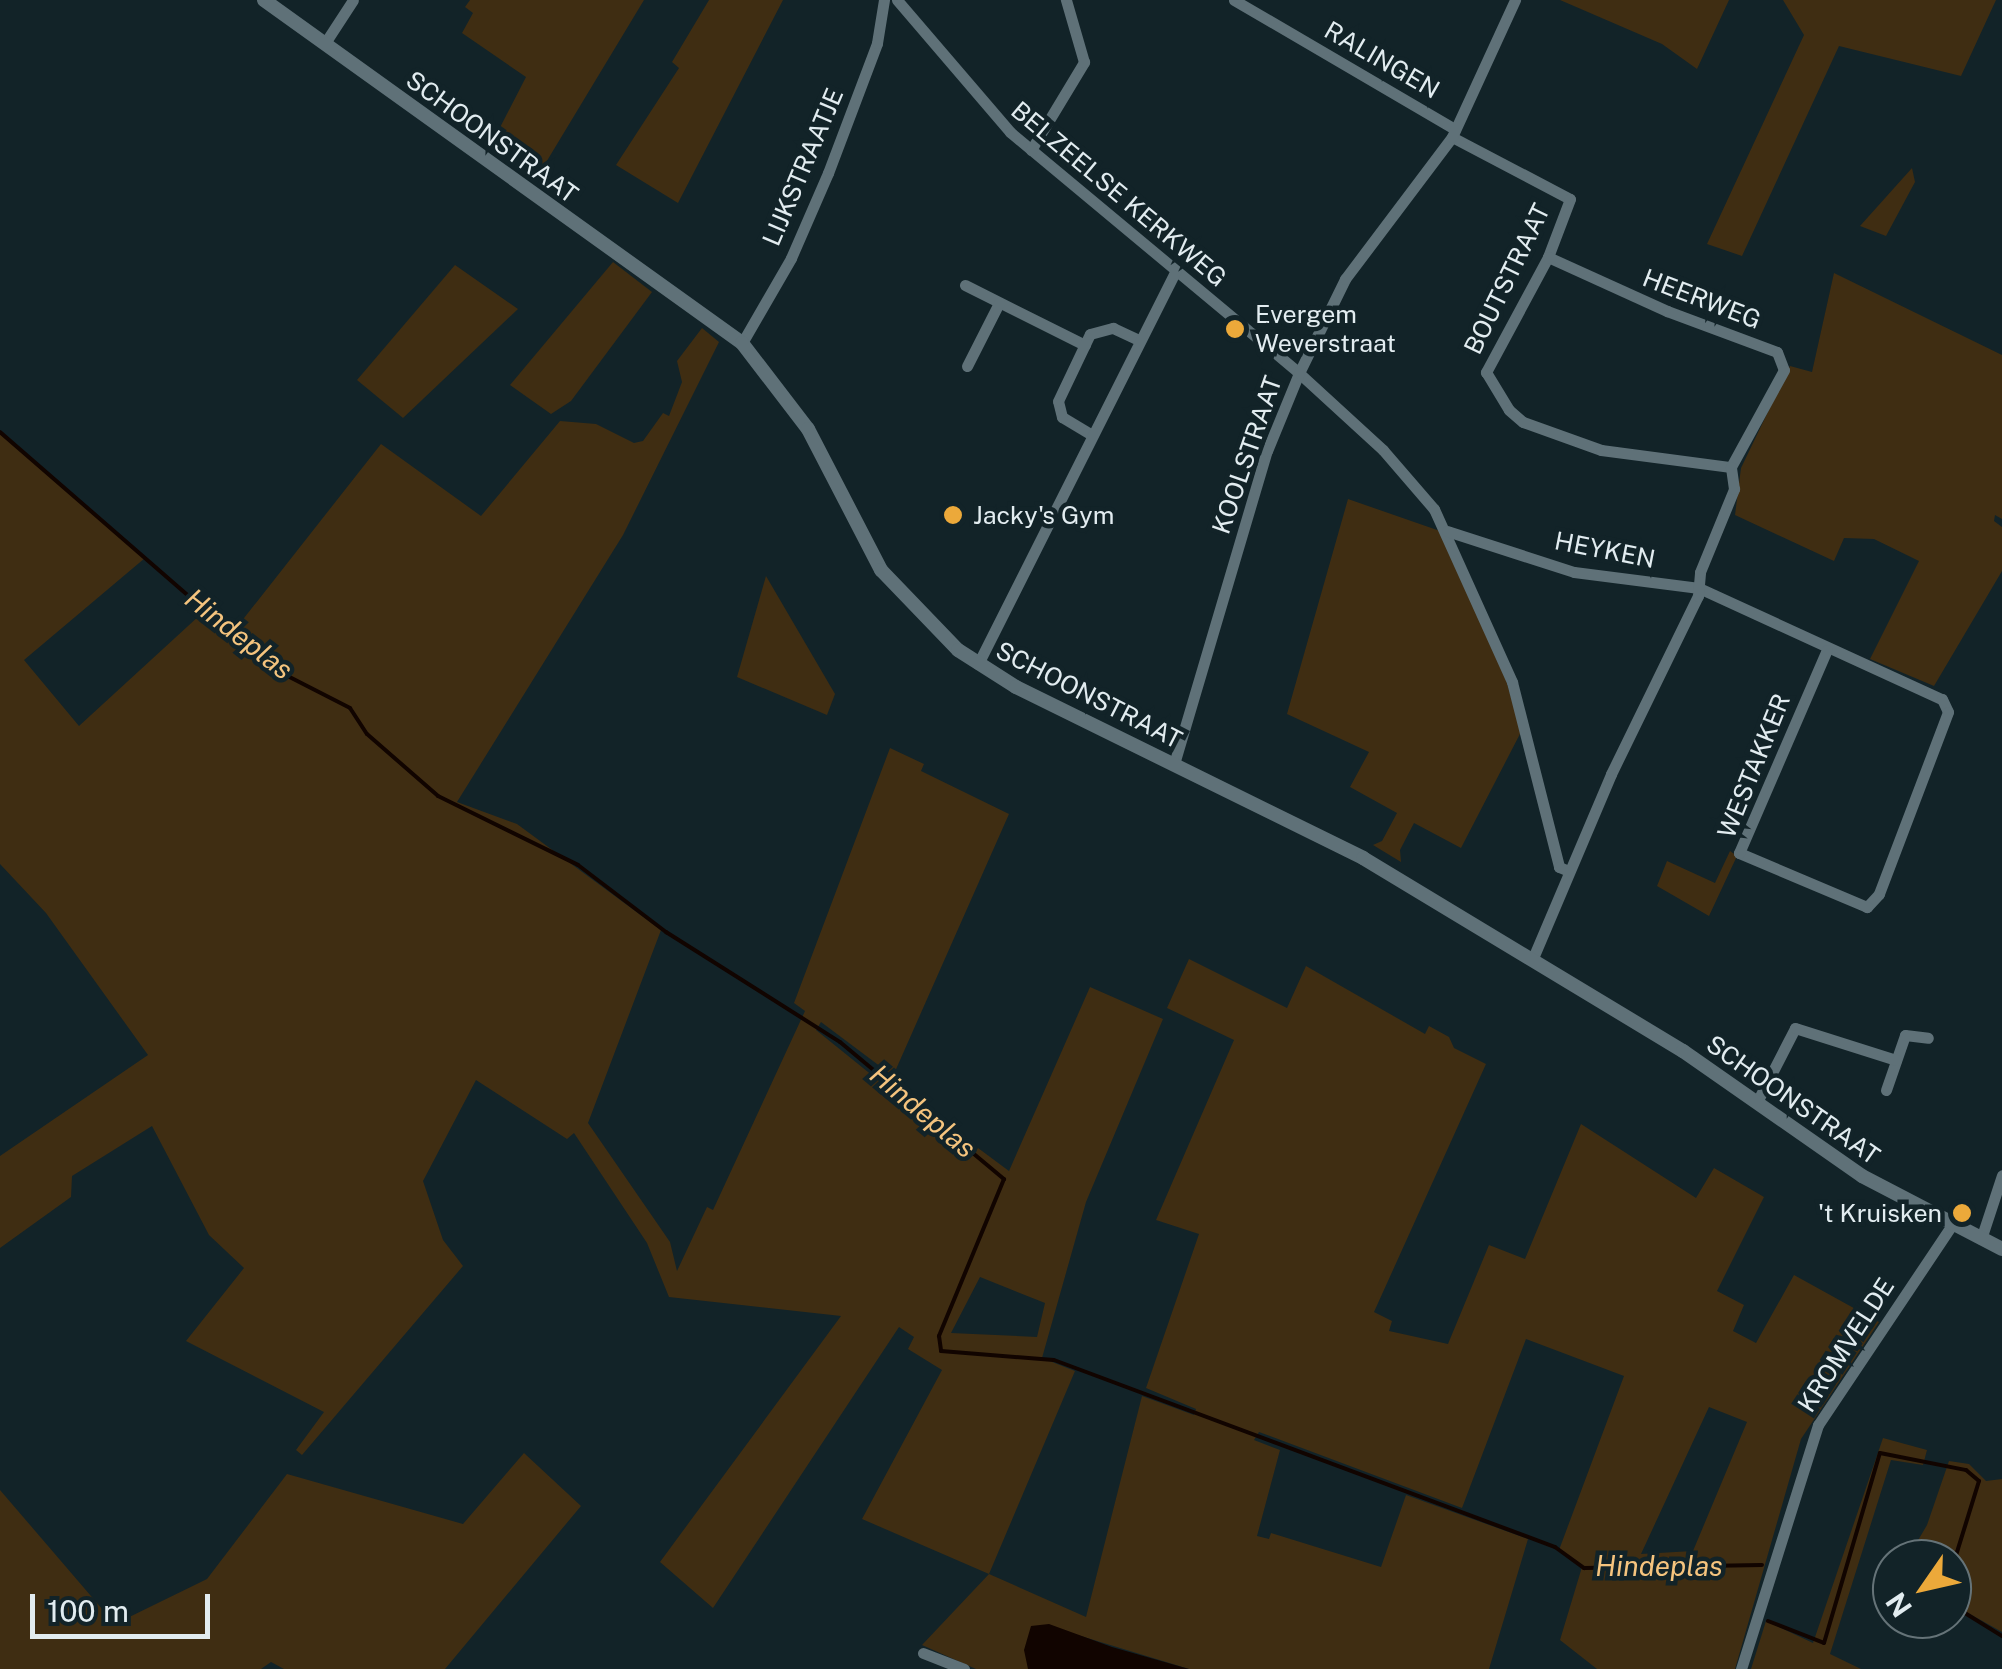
<!DOCTYPE html>
<html>
<head>
<meta charset="utf-8">
<style>
	body { margin:0 }
	#map { position:relative; width:2002px; height:1669px; overflow:hidden; background:#122328; font-family:"Public Sans",sans-serif }
	div>[style] { position:absolute }
	[style*='--x'] { left:calc(var(--x)*1px); top:calc(var(--y)*1px); width:calc(var(--w)*1px); rotate:calc(var(--a)*1deg) }
	.green>* { inset:0; background:#3f2d12 }
	.water>* { inset:0; background:#110400 }
	.stream>* { height:4px; margin:-2px; padding:0 2px; transform-origin:2px; border-radius:2px; background:#110400 }
	.minor>* { height:11px; margin:-5.5px; padding:0 5.5px; transform-origin:5.5px; border-radius:5.5px; background:#5f7178 }
	.tertiary>* { height:14px; margin:-7px; padding:0 7px; transform-origin:7px; border-radius:7px; background:#5f7178 }
	.dots>* { width:28px; height:28px; translate:-50% -50%; box-sizing:border-box; border:5px solid #122328; border-radius:50% }
	span { translate:-50% -50%; white-space:nowrap; text-align:center; line-height:1.15; -webkit-text-stroke:9px #122328; paint-order:stroke }
	.street-label { font-size:25px; color:#e2ecf0 }
	.poi-label { font-size:25px; color:#e2ecf0 }
	.left { translate:0 -50%; text-align:left }
	.right { translate:-100% -50%; text-align:right }
	.water-label { font-size:28px; color:#f5c47e; font-style:italic }
	.north { position:absolute; left:1872px; top:1539px; width:100px; height:100px; box-sizing:border-box; background:#122328; border:2px solid #657378; border-radius:50%; rotate:236deg; font-size:28px; font-weight:700; line-height:40px; text-align:center; color:#e2ecf0 }
	.north::after { content:''; display:block; margin:auto; width:35px; height:45px; background:#eca93a; clip-path:polygon(50% 0,100% 100%,50% 72%,0 100%) }
	.scale { position:absolute; left:30px; top:1594px; width:180px; height:45px; box-sizing:border-box; border:5px solid #e2ecf0; border-top:0; padding-left:12px; font-size:30px; line-height:35px; white-space:nowrap; color:#e2ecf0; -webkit-text-stroke:8px #122328; paint-order:stroke }
</style>
</head>
<body>
<div id="map">
	<div class="green">
		<div style="clip-path:polygon(470px 0,644px 0,536px 179px,491px 145px,526px 77px,462px 33px,473px 13px,465px 7px)"></div>
		<div style="clip-path:polygon(709px 0,783px 0,678px 203px,616px 165px,679px 68px,672px 62px)"></div>
		<div style="clip-path:polygon(1560px 0,1729px 0,1697px 69px,1662px 44px)"></div>
		<div style="clip-path:polygon(1783px 0,1996px 0,1961px 76px,1839px 46px,1742px 256px,1707px 244px,1804px 35px)"></div>
		<div style="clip-path:polygon(1912px 168px,1915px 182px,1886px 236px,1860px 226px)"></div>
		<div style="clip-path:polygon(613px 262px,652px 292px,571px 401px,551px 414px,510px 385px)"></div>
		<div style="clip-path:polygon(455px 265px,518px 309px,403px 418px,357px 380px)"></div>
		<div style="clip-path:polygon(1834px 273px,2002px 355px,2002px 519px,1995px 515px,1994px 521px,2002px 527px,2002px 571px,1934px 686px,1870px 659px,1919px 561px,1874px 539px,1844px 538px,1834px 561px,1735px 515px,1741px 468px,1790px 366px,1812px 372px)"></div>
		<div style="clip-path:polygon(evenodd,702px 328px,719px 342px,623px 535px,457px 802px,517px 824px,661px 930px,588px 1123px,670px 1242px,677px 1271px,707px 1207px,713px 1210px,805px 1011px,794px 1003px,890px 748px,924px 764px,921px 771px,1009px 814px,893px 1076px,821px 1022px,816px 1030px,899px 1097px,904px 1092px,971px 1157px,978px 1148px,1009px 1171px,1090px 987px,1163px 1019px,1086px 1202px,1042px 1358px,1075px 1371px,989px 1574px,1086px 1617px,1142px 1396px,1194px 1415px,1196px 1409px,1146px 1388px,1199px 1234px,1156px 1220px,1234px 1040px,1167px 1008px,1189px 959px,1287px 1008px,1306px 966px,1425px 1034px,1429px 1026px,1449px 1037px,1454px 1048px,1486px 1064px,1374px 1312px,1392px 1321px,1389px 1331px,1448px 1344px,1489px 1245px,1525px 1259px,1581px 1124px,1696px 1198px,1714px 1168px,1764px 1197px,1717px 1291px,1744px 1305px,1733px 1331px,1756px 1343px,1794px 1275px,1879px 1322px,1801px 1439px,1735px 1669px,1597px 1669px,1560px 1640px,1582px 1567px,1559px 1550px,1624px 1376px,1526px 1339px,1462px 1508px,1259px 1432px,1254px 1440px,1280px 1450px,1257px 1536px,1269px 1539px,1271px 1533px,1381px 1567px,1406px 1495px,1528px 1539px,1489px 1669px,1189px 1669px,1061px 1630px,1029px 1637px,1028px 1669px,976px 1669px,922px 1645px,989px 1574px,862px 1519px,942px 1370px,908px 1349px,914px 1337px,899px 1327px,713px 1608px,660px 1562px,841px 1316px,669px 1297px,647px 1243px,574px 1133px,567px 1139px,476px 1080px,423px 1181px,443px 1240px,463px 1266px,302px 1455px,296px 1450px,324px 1412px,186px 1341px,244px 1268px,209px 1235px,152px 1126px,72px 1176px,71px 1197px,0 1248px,0 1156px,148px 1055px,46px 913px,0 864px,0 431px,145px 558px,24px 660px,79px 726px,212px 604px,237px 627px,381px 444px,481px 516px,560px 421px,596px 424px,634px 443px,643px 441px,663px 413px,669px 416px,682px 382px,677px 361px,702px 328px,980px 1277px,1045px 1303px,1037px 1337px,951px 1333px,980px 1277px,702px 328px,1709px 1407px,1747px 1422px,1693px 1551px,1641px 1554px,1709px 1407px)"></div>
		<div style="clip-path:polygon(1348px 499px,1440px 531px,1505px 676px,1521px 732px,1461px 848px,1414px 823px,1400px 850px,1401px 862px,1373px 845px,1382px 841px,1397px 813px,1350px 787px,1369px 752px,1287px 714px)"></div>
		<div style="clip-path:polygon(766px 576px,835px 694px,827px 715px,737px 677px)"></div>
		<div style="clip-path:polygon(1730px 851px,1737px 856px,1709px 916px,1657px 886px,1667px 861px,1715px 883px)"></div>
		<div style="clip-path:polygon(1883px 1438px,1927px 1450px,1923px 1465px,1891px 1460px,1830px 1654px,1861px 1669px,1751px 1669px,1766px 1621px,1813px 1643px)"></div>
		<div style="clip-path:polygon(524px 1453px,581px 1506px,445px 1669px,284px 1669px,271px 1662px,261px 1669px,0 1669px,0 1490px,115px 1624px,207px 1579px,287px 1474px,463px 1524px)"></div>
		<div style="clip-path:polygon(1949px 1461px,1969px 1464px,1986px 1481px,2002px 1479px,2002px 1632px,1952px 1604px,1952px 1559px,1907px 1559px,1927px 1525px)"></div>
	</div>
	<div class="water">
		<div style="clip-path:polygon(1049px 1624px,1112px 1647px,1189px 1669px,1028px 1669px,1024px 1650px,1031px 1626px)"></div>
	</div>
	<div class="stream">
		<div style="--x:0;--y:432;--w:358;--a:41"></div>
		<div style="--x:270;--y:667;--w:90;--a:27.1"></div>
		<div style="--x:350;--y:708;--w:31;--a:57"></div>
		<div style="--x:367;--y:734;--w:94;--a:41.1"></div>
		<div style="--x:438;--y:796;--w:156;--a:26.2"></div>
		<div style="--x:578;--y:865;--w:111;--a:37.3"></div>
		<div style="--x:666;--y:932;--w:206;--a:32.3"></div>
		<div style="--x:840;--y:1042;--w:214;--a:39.9"></div>
		<div style="--x:1004;--y:1179;--w:170;--a:112.5"></div>
		<div style="--x:939;--y:1336;--w:15;--a:82"></div>
		<div style="--x:941;--y:1351;--w:113;--a:4.6"></div>
		<div style="--x:1054;--y:1360;--w:535;--a:20.47"></div>
		<div style="--x:1555;--y:1547;--w:36;--a:36"></div>
		<div style="--x:1584;--y:1568;--w:178;--a:-1"></div>
		<div style="--x:1952;--y:1605;--w:59;--a:31.8"></div>
		<div style="--x:1768;--y:1621;--w:60;--a:21.4"></div>
		<div style="--x:1824;--y:1643;--w:198;--a:-73.6"></div>
		<div style="--x:1880;--y:1453;--w:88;--a:11.2"></div>
		<div style="--x:1966;--y:1470;--w:17;--a:40"></div>
		<div style="--x:1979;--y:1481;--w:91;--a:107.2"></div>
	</div>
	<div class="minor">
		<div style="--x:897;--y:0;--w:174;--a:49.4"></div>
		<div style="--x:1010;--y:132;--w:376;--a:39.8"></div>
		<div style="--x:1299;--y:373;--w:114;--a:42.5"></div>
		<div style="--x:1383;--y:450;--w:78;--a:49.2"></div>
		<div style="--x:1434;--y:509;--w:190;--a:65.7"></div>
		<div style="--x:1512;--y:682;--w:191;--a:75.7"></div>
		<div style="--x:1559;--y:867;--w:11;--a:22"></div>
		<div style="--x:1234;--y:0;--w:256;--a:30.3"></div>
		<div style="--x:325;--y:43;--w:51;--a:-56.9"></div>
		<div style="--x:1452;--y:137;--w:133;--a:27.7"></div>
		<div style="--x:1570;--y:199;--w:62;--a:110.8"></div>
		<div style="--x:1548;--y:257;--w:131;--a:118.3"></div>
		<div style="--x:1486;--y:372;--w:44;--a:58.8"></div>
		<div style="--x:1509;--y:410;--w:18;--a:41"></div>
		<div style="--x:1523;--y:422;--w:83;--a:19.7"></div>
		<div style="--x:1601;--y:450;--w:131;--a:7.5"></div>
		<div style="--x:1031;--y:150;--w:103;--a:-58.9"></div>
		<div style="--x:1084;--y:62;--w:65;--a:-106.2"></div>
		<div style="--x:1548;--y:257;--w:131;--a:24.4"></div>
		<div style="--x:1667;--y:311;--w:117;--a:20.4"></div>
		<div style="--x:1777;--y:352;--w:19;--a:69"></div>
		<div style="--x:1784;--y:370;--w:111;--a:118.7"></div>
		<div style="--x:965;--y:285;--w:134;--a:26.6"></div>
		<div style="--x:742;--y:343;--w:98;--a:-60"></div>
		<div style="--x:791;--y:258;--w:93;--a:-66.5"></div>
		<div style="--x:828;--y:173;--w:139;--a:-69.3"></div>
		<div style="--x:877;--y:43;--w:44;--a:-80.8"></div>
		<div style="--x:967;--y:366;--w:71;--a:-63.1"></div>
		<div style="--x:1092;--y:435;--w:35;--a:-149"></div>
		<div style="--x:1062;--y:417;--w:16;--a:-104"></div>
		<div style="--x:1058;--y:401;--w:74;--a:-64.5"></div>
		<div style="--x:1090;--y:334;--w:24;--a:-15"></div>
		<div style="--x:1113;--y:328;--w:26;--a:25"></div>
		<div style="--x:1447;--y:531;--w:133;--a:17.9"></div>
		<div style="--x:1574;--y:572;--w:126;--a:7.3"></div>
		<div style="--x:1699;--y:588;--w:267;--a:24.6"></div>
		<div style="--x:1942;--y:699;--w:14;--a:65"></div>
		<div style="--x:1948;--y:712;--w:195;--a:110.8"></div>
		<div style="--x:1879;--y:894;--w:18;--a:133"></div>
		<div style="--x:1867;--y:907;--w:139;--a:-157.1"></div>
		<div style="--x:1739;--y:853;--w:221;--a:-66.6"></div>
		<div style="--x:978;--y:664;--w:439;--a:-63.3"></div>
		<div style="--x:1174;--y:764;--w:327;--a:-73.5"></div>
		<div style="--x:1267;--y:451;--w:84;--a:-67.7"></div>
		<div style="--x:1299;--y:373;--w:105;--a:-63.9"></div>
		<div style="--x:1345;--y:279;--w:178;--a:-53"></div>
		<div style="--x:1452;--y:137;--w:151;--a:-65.3"></div>
		<div style="--x:1533;--y:958;--w:200;--a:-67"></div>
		<div style="--x:1611;--y:774;--w:198;--a:-64"></div>
		<div style="--x:1698;--y:596;--w:24;--a:-85"></div>
		<div style="--x:1700;--y:572;--w:90;--a:-67.7"></div>
		<div style="--x:1734;--y:489;--w:22;--a:-98"></div>
		<div style="--x:1886;--y:1090;--w:58;--a:-70.9"></div>
		<div style="--x:1905;--y:1035;--w:23;--a:7"></div>
		<div style="--x:1757;--y:1102;--w:83;--a:-62.8"></div>
		<div style="--x:1795;--y:1028;--w:106;--a:17.6"></div>
		<div style="--x:1981;--y:1239;--w:67;--a:-71.8"></div>
		<div style="--x:923;--y:1653;--w:44;--a:21.3"></div>
		<div style="--x:1741;--y:1669;--w:256;--a:-72.5"></div>
		<div style="--x:1818;--y:1425;--w:241;--a:-56.2"></div>
	</div>
	<div class="tertiary">
		<div style="--x:264;--y:0;--w:588;--a:35.66"></div>
		<div style="--x:742;--y:343;--w:108;--a:52.5"></div>
		<div style="--x:808;--y:429;--w:159;--a:62.6"></div>
		<div style="--x:881;--y:570;--w:111;--a:46.1"></div>
		<div style="--x:958;--y:650;--w:69;--a:32.5"></div>
		<div style="--x:1016;--y:687;--w:387;--a:26.2"></div>
		<div style="--x:1363;--y:858;--w:374;--a:31.1"></div>
		<div style="--x:1683;--y:1051;--w:218;--a:34.9"></div>
		<div style="--x:1862;--y:1176;--w:158;--a:27.5"></div>
	</div>
	<div class="dots">
		<div style="left:1235px;top:329px;background:#eca93a"></div>
		<div style="left:953px;top:515px;background:#eca93a"></div>
		<div style="left:1962px;top:1213px;background:#eca93a"></div>
	</div>
	<div class="street-label">
		<span style="left:1382px;top:60px;rotate:30deg">RALINGEN</span>
		<span style="left:492px;top:137px;rotate:36deg">SCHOONSTRAAT</span>
		<span style="left:803px;top:167px;rotate:-67deg">LIJKSTRAATJE</span>
		<span style="left:1119px;top:194px;rotate:40deg">BELZEELSE KERKWEG</span>
		<span style="left:1507px;top:279px;rotate:-64deg">BOUTSTRAAT</span>
		<span style="left:1702px;top:299px;rotate:21deg">HEERWEG</span>
		<span style="left:1247px;top:455px;rotate:-71deg">KOOLSTRAAT</span>
		<span style="left:1605px;top:550px;rotate:11deg">HEYKEN</span>
		<span style="left:1089px;top:695px;rotate:27deg">SCHOONSTRAAT</span>
		<span style="left:1754px;top:766px;rotate:-68deg">WESTAKKER</span>
		<span style="left:1793px;top:1100px;rotate:35deg">SCHOONSTRAAT</span>
		<span style="left:1846px;top:1345px;rotate:-57deg">KROMVELDE</span>
	</div>
	<div class="poi-label">
		<span class="left" style="left:1255px;top:329px">Evergem<br>Weverstraat</span>
		<span class="left" style="left:973px;top:515px">Jacky's Gym</span>
		<span class="right" style="left:1942px;top:1213px">'t Kruisken</span>
	</div>
	<div class="water-label">
		<span style="left:239px;top:634px;rotate:38deg">Hindeplas</span>
		<span style="left:923px;top:1111px;rotate:40deg">Hindeplas</span>
		<span style="left:1659px;top:1566px">Hindeplas</span>
	</div>
	<div class="north">N</div>
	<div class="scale">100 m</div>
</div>
</body>
</html>
